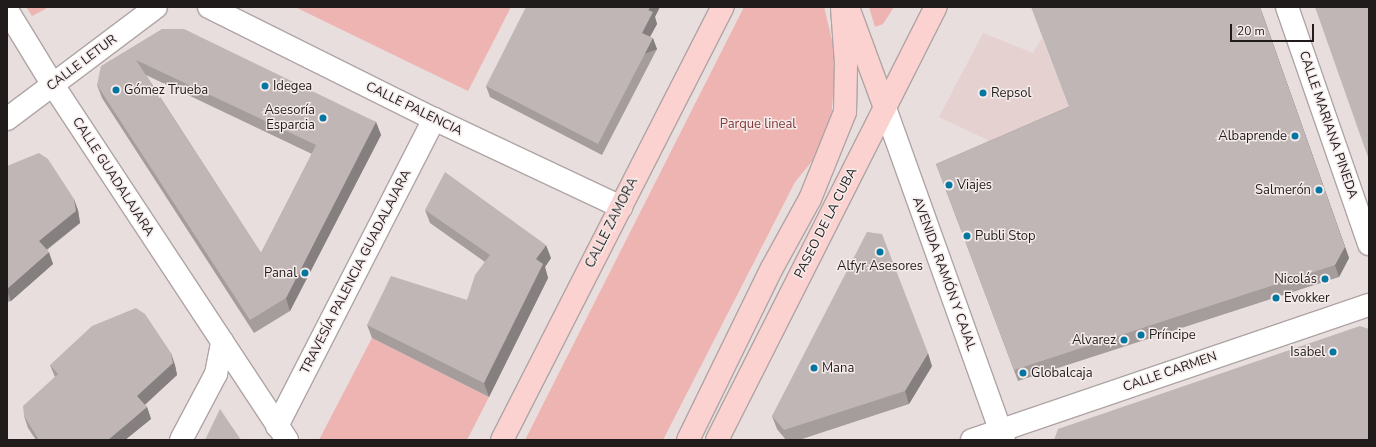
<!DOCTYPE html>
<html>
<head>
<meta charset="utf-8">
<style>
	body { margin:0 }
	#map { position:relative; width:1376px; height:447px; overflow:hidden; background:#e8dedd; font-family:"Nunito Sans",sans-serif }
	div>[style] { position:absolute }
	[style*='--x'] { left:calc(var(--x)*1px); top:calc(var(--y)*1px); width:calc(var(--w)*1px); rotate:calc(var(--a)*1deg) }
	.built>* { inset:0; background:#e4d1d0 }
	.green>* { inset:0; background:#edb4b1 }
	.roads { filter:drop-shadow(1px 0 #afa5a5) drop-shadow(-1px 0 #afa5a5) drop-shadow(0 1px #afa5a5) drop-shadow(0 -1px #afa5a5) }
	.minor>* { height:22px; margin:-11px; padding:0 11px; transform-origin:11px; border-radius:11px; background:#fff }
	.major>* { height:22px; margin:-11px; padding:0 11px; transform-origin:11px; border-radius:11px; background:#fcd2d0 }
	.wall>* { inset:0; background:#a49d9c }
	.shaded-wall>* { inset:0; background:#867f7f; transform-origin:0 0 }
	.building>* { inset:0; background:#bfb6b5 }
	.dots>* { width:11px; height:11px; translate:-50% -50%; box-sizing:border-box; border:2px solid #f5ebea; border-radius:50% }
	span { translate:-50% -50%; white-space:nowrap; text-align:center; line-height:1.15; -webkit-text-stroke:3px #f5ebea; paint-order:stroke }
	.street-label { font-size:13px; color:#1f1c1b }
	.poi-label { font-size:13px; color:#1f1c1b }
	.left { translate:0 -50%; text-align:left }
	.right { translate:-100% -50%; text-align:right }
	.park-label { font-size:13px; color:#803a3a }
	.frame { position:absolute; inset:0; border:8px solid #1f1c1b; pointer-events:none }
	.scale { position:absolute; left:1230px; top:24px; width:84px; height:18px; box-sizing:border-box; border:2px solid #1f1c1b; border-top:0; padding-left:5px; font-size:12px; line-height:14px; white-space:nowrap; color:#1f1c1b; -webkit-text-stroke:3px #f5ebea; paint-order:stroke }
</style>
</head>
<body>
<div id="map">
	<div class="built">
		<div style="clip-path:polygon(983px 33px,1033px 53px,1042px 38px,1073px 118px,977px 159px,988px 140px,939px 117px)"></div>
	</div>
	<div class="green">
		<div style="clip-path:polygon(26px 7px,49px 7px,32px 16px)"></div>
		<div style="clip-path:polygon(295px 7px,511px 7px,468px 91px)"></div>
		<div style="clip-path:polygon(744px 7px,824px 7px,836px 56px,831px 121px,813px 160px,795px 182px,663px 440px,525px 440px)"></div>
		<div style="clip-path:polygon(869px 7px,894px 7px,883px 24px,875px 27px)"></div>
		<div style="clip-path:polygon(372px 338px,489px 397px,467px 440px,319px 440px)"></div>
	</div>
	<div class="roads">
		<div class="minor">
			<div style="--x:209;--y:7;--w:251;--a:26.5"></div>
			<div style="--x:434;--y:119;--w:207;--a:25.2"></div>
			<div style="--x:1287;--y:7;--w:251;--a:70.9"></div>
			<div style="--x:7;--y:10;--w:88;--a:58.5"></div>
			<div style="--x:53;--y:85;--w:425;--a:56.6"></div>
			<div style="--x:885;--y:108;--w:353;--a:70.3"></div>
			<div style="--x:7;--y:119;--w:186;--a:-36.9"></div>
			<div style="--x:277;--y:426;--w:345;--a:-62.9"></div>
			<div style="--x:181;--y:440;--w:75;--a:-62.1"></div>
			<div style="--x:216;--y:374;--w:33;--a:-79"></div>
			<div style="--x:972;--y:440;--w:419;--a:-18.8"></div>
		</div>
		<div class="major">
			<div style="--x:849;--y:10;--w:104;--a:69.8"></div>
			<div style="--x:502;--y:440;--w:486;--a:-63"></div>
			<div style="--x:688;--y:440;--w:191;--a:-64"></div>
			<div style="--x:772;--y:268;--w:79;--a:-61.2"></div>
			<div style="--x:810;--y:199;--w:94;--a:-68.1"></div>
			<div style="--x:845;--y:112;--w:49;--a:-88.8"></div>
			<div style="--x:846;--y:63;--w:56;--a:-94.1"></div>
			<div style="--x:717;--y:440;--w:485;--a:-63.2"></div>
		</div>
	</div>
	<div class="wall">
		<div style="clip-path:polygon(1260px 7px,1349px 258px,1339px 277px,1018px 381px,936px 164px,1068px 107px)"></div>
		<div style="clip-path:polygon(655px 17px,657px 24px,650px 37px,657px 49px,602px 155px,490px 97px,486px 86px)"></div>
		<div style="clip-path:polygon(evenodd,162px 29px,376px 122px,381px 135px,290px 311px,254px 333px,102px 98px,97px 85px,162px 29px,146px 75px,312px 154px,261px 253px,146px 75px)"></div>
		<div style="clip-path:polygon(7px 166px,78px 210px,80px 223px,47px 250px,53px 264px,11px 301px,7px 302px)"></div>
		<div style="clip-path:polygon(425px 210px,551px 258px,545px 267px,548px 278px,489px 397px,372px 338px,367px 325px,467px 300px,485px 262px,430px 223px)"></div>
		<div style="clip-path:polygon(50px 365px,175px 365px,177px 375px,145px 405px,147px 407px,151px 419px,125px 440px,36px 440px,28px 428px,24px 416px,55px 377px)"></div>
		<div style="clip-path:polygon(932px 366px,909px 404px,799px 440px,786px 440px,777px 429px,772px 416px)"></div>
	</div>
	<div class="shaded-wall">
		<div style="clip-path:polygon(650px 7px,660px 7px,655px 17px,657px 24px,646px 44px,642px 33px,648px 10px)"></div>
		<div style="clip-path:polygon(1260px 7px,1349px 258px,1339px 277px,1335px 265px)"></div>
		<div style="left:653px;top:38px;width:12px;height:119px;rotate:70deg"></div>
		<div style="clip-path:polygon(376px 122px,381px 135px,290px 311px,286px 298px)"></div>
		<div style="clip-path:polygon(74px 199px,78px 210px,80px 223px,43px 252px,39px 241px)"></div>
		<div style="clip-path:polygon(546px 245px,551px 258px,545px 267px,548px 278px,489px 397px,484px 383px,536px 259px)"></div>
		<div style="clip-path:polygon(49px 252px,53px 264px,11px 301px,7px 291px,7px 289px)"></div>
		<div style="clip-path:polygon(171px 353px,175px 365px,177px 375px,142px 407px,137px 396px)"></div>
		<div style="clip-path:polygon(928px 353px,932px 366px,909px 404px,905px 391px)"></div>
		<div style="clip-path:polygon(147px 407px,151px 419px,125px 440px,108px 440px)"></div>
	</div>
	<div class="building">
		<div style="clip-path:polygon(526px 7px,650px 7px,648px 10px,653px 12px,642px 33px,653px 38px,598px 144px,486px 86px)"></div>
		<div style="clip-path:polygon(1031px 7px,1260px 7px,1345px 247px,1335px 265px,1014px 370px,936px 164px,1069px 107px)"></div>
		<div style="clip-path:polygon(1315px 7px,1369px 7px,1369px 160px)"></div>
		<div style="clip-path:polygon(evenodd,162px 29px,184px 29px,376px 122px,286px 298px,250px 320px,97px 85px,101px 66px,162px 29px,136px 60px,316px 145px,261px 253px,136px 60px)"></div>
		<div style="clip-path:polygon(39px 153px,48px 159px,74px 199px,76px 211px,39px 241px,49px 252px,7px 289px,7px 166px)"></div>
		<div style="clip-path:polygon(445px 172px,546px 245px,536px 259px,543px 264px,484px 383px,367px 325px,391px 276px,467px 300px,475px 275px,490px 255px,425px 210px)"></div>
		<div style="clip-path:polygon(867px 232px,882px 234px,928px 353px,905px 391px,784px 430px,772px 416px)"></div>
		<div style="clip-path:polygon(136px 308px,145px 314px,171px 353px,173px 363px,137px 396px,147px 407px,108px 440px,39px 440px,24px 416px,23px 406px,58px 374px,50px 365px,92px 326px)"></div>
		<div style="clip-path:polygon(1360px 326px,1369px 329px,1369px 440px,1054px 440px,1058px 429px)"></div>
		<div style="clip-path:polygon(220px 409px,241px 440px,205px 440px)"></div>
	</div>
	<div class="dots">
		<div style="left:265px;top:86px;background:#0176a0"></div>
		<div style="left:116px;top:90px;background:#0176a0"></div>
		<div style="left:983px;top:93px;background:#0176a0"></div>
		<div style="left:323px;top:118px;background:#0176a0"></div>
		<div style="left:1295px;top:136px;background:#0176a0"></div>
		<div style="left:949px;top:185px;background:#0176a0"></div>
		<div style="left:1319px;top:190px;background:#0176a0"></div>
		<div style="left:967px;top:236px;background:#0176a0"></div>
		<div style="left:880px;top:252px;background:#0176a0"></div>
		<div style="left:305px;top:273px;background:#0176a0"></div>
		<div style="left:1325px;top:279px;background:#0176a0"></div>
		<div style="left:1276px;top:298px;background:#0176a0"></div>
		<div style="left:1141px;top:335px;background:#0176a0"></div>
		<div style="left:1124px;top:340px;background:#0176a0"></div>
		<div style="left:1333px;top:352px;background:#0176a0"></div>
		<div style="left:814px;top:368px;background:#0176a0"></div>
		<div style="left:1023px;top:373px;background:#0176a0"></div>
	</div>
	<div class="street-label">
		<span style="left:82px;top:63px;rotate:-37deg">CALLE LETUR</span>
		<span style="left:414px;top:109px;rotate:26deg">CALLE PALENCIA</span>
		<span style="left:1328px;top:125px;rotate:71deg">CALLE MARIANA PINEDA</span>
		<span style="left:113px;top:177px;rotate:57deg">CALLE GUADALAJARA</span>
		<span style="left:612px;top:223px;rotate:-63deg">CALLE ZAMORA</span>
		<span style="left:826px;top:223px;rotate:-63deg">PASEO DE LA CUBA</span>
		<span style="left:356px;top:272px;rotate:-63deg">TRAVESÍA PALENCIA GUADALAJARA</span>
		<span style="left:944px;top:274px;rotate:70deg">AVENIDA RAMÓN Y CAJAL</span>
		<span style="left:1170px;top:372px;rotate:-19deg">CALLE CARMEN</span>
	</div>
	<div class="poi-label">
		<span class="left" style="left:273px;top:86px">Idegea</span>
		<span class="left" style="left:124px;top:90px">Gómez Trueba</span>
		<span class="left" style="left:991px;top:93px">Repsol</span>
		<span class="right" style="left:315px;top:118px">Asesoría<br>Esparcia</span>
		<span class="right" style="left:1287px;top:136px">Albaprende</span>
		<span class="left" style="left:957px;top:185px">Viajes</span>
		<span class="right" style="left:1311px;top:190px">Salmerón</span>
		<span class="left" style="left:975px;top:236px">Publi Stop</span>
		<span style="left:880px;top:266px">Alfyr Asesores</span>
		<span class="right" style="left:297px;top:273px">Panal</span>
		<span class="right" style="left:1317px;top:279px">Nicolás</span>
		<span class="left" style="left:1284px;top:298px">Evokker</span>
		<span class="left" style="left:1149px;top:335px">Príncipe</span>
		<span class="right" style="left:1116px;top:340px">Alvarez</span>
		<span class="right" style="left:1325px;top:352px">Isabel</span>
		<span class="left" style="left:822px;top:368px">Mana</span>
		<span class="left" style="left:1031px;top:373px">Globalcaja</span>
	</div>
	<div class="park-label">
		<span style="left:758px;top:124px">Parque lineal</span>
	</div>
	<div class="frame"></div>
	<div class="scale">20 m</div>
</div>
</body>
</html>
